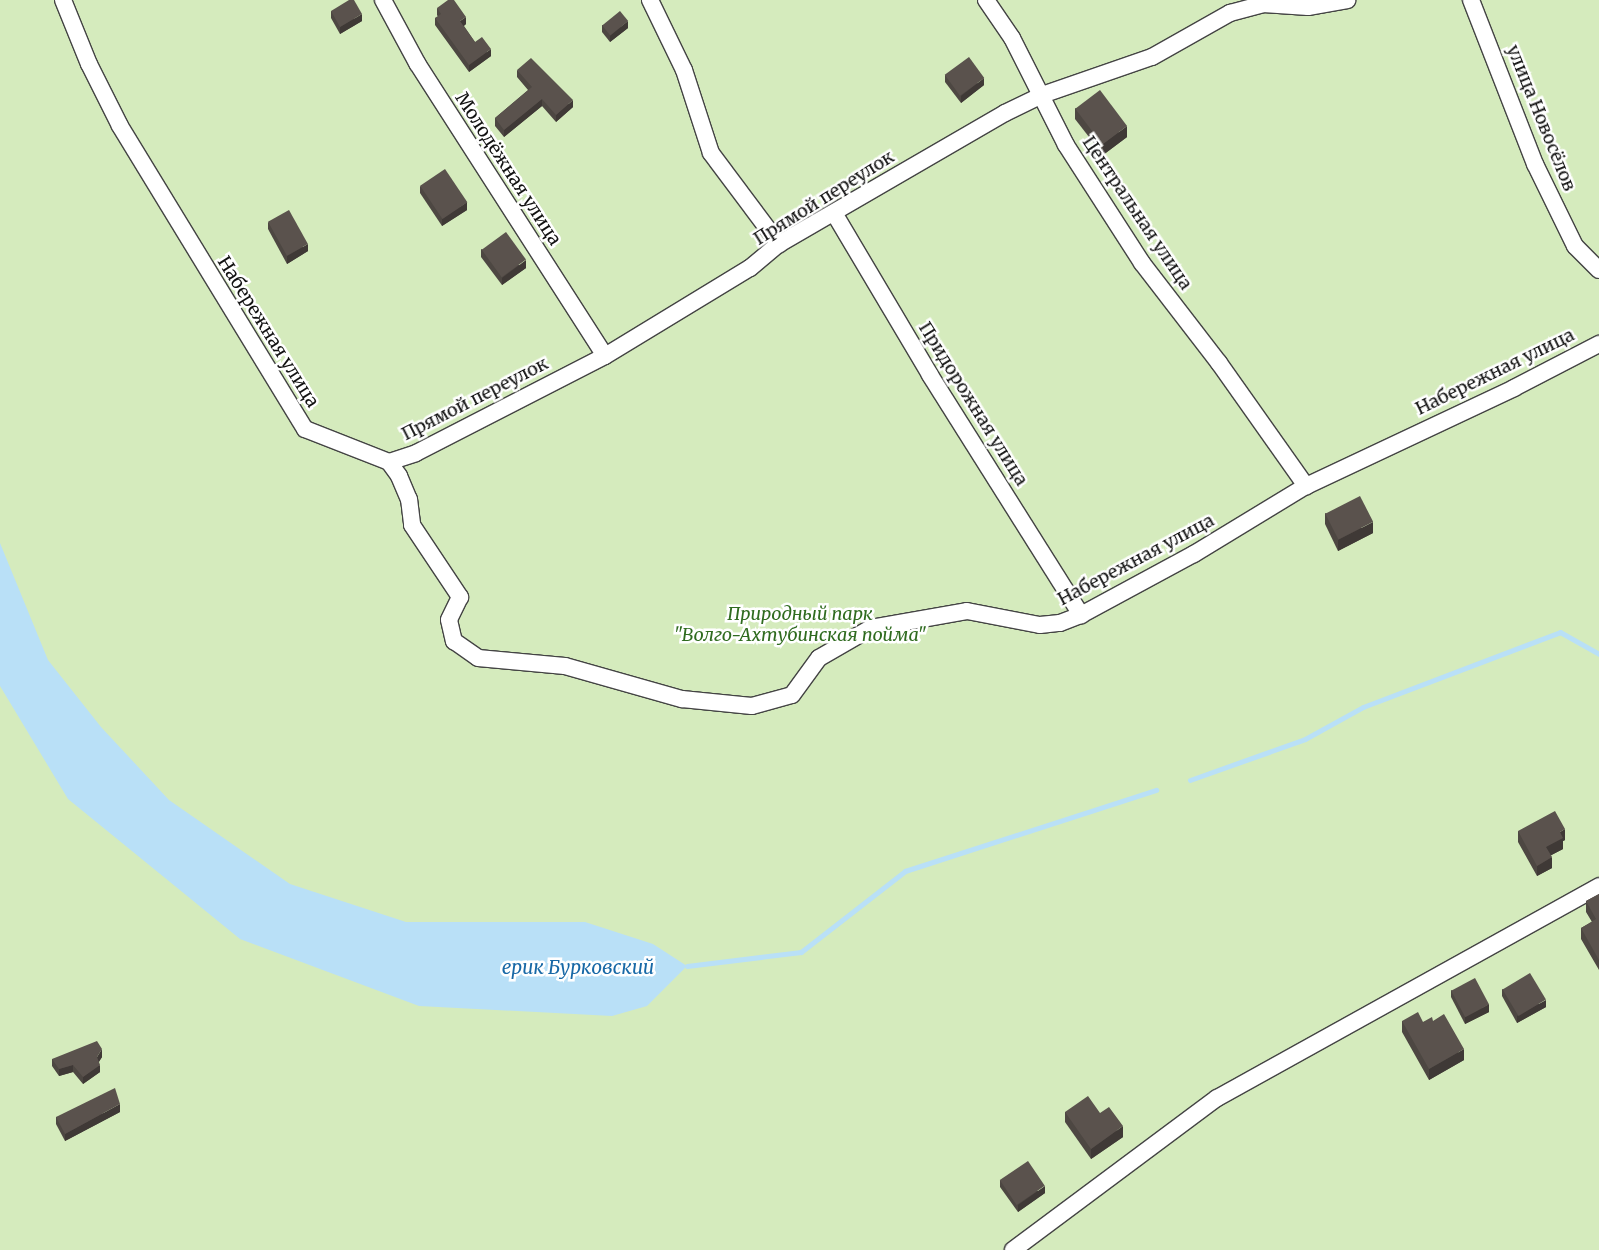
<!DOCTYPE html>
<html>
<head>
<meta charset="utf-8">
<style>
	body { margin:0 }
	#map { position:relative; width:1599px; height:1250px; overflow:hidden; background:#fffdf5; font-family:Merriweather,serif }
	div>[style] { position:absolute }
	[style*='--x'] { left:calc(var(--x)*1px); top:calc(var(--y)*1px); width:calc(var(--w)*1px); rotate:calc(var(--a)*1deg) }
	.green>* { inset:0; background:#d5ebbd; transform-origin:0 0 }
	.water>* { inset:0; background:#b9e0f7 }
	.stream>* { height:5px; margin:-2.5px; padding:0 2.5px; transform-origin:2.5px; border-radius:2.5px; background:#b9e0f7 }
	.roads { filter:drop-shadow(1px 0 #444) drop-shadow(-1px 0 #444) drop-shadow(0 1px #444) drop-shadow(0 -1px #444) }
	.minor>* { height:16px; margin:-8px; padding:0 8px; transform-origin:8px; border-radius:8px; background:#fff }
	.wall>* { inset:0; background:#4d4742 }
	.shaded-wall>* { inset:0; background:#3f3936 }
	.building>* { inset:0; background:#5a524d; transform-origin:0 0 }
	span { translate:-50% -50%; white-space:nowrap; text-align:center; line-height:1.15; -webkit-text-stroke:5px #fff; paint-order:stroke }
	.street-label { font-size:18px; color:#111 }
	.park-label { font-size:18px; color:#2f6b1f; font-style:italic }
	.water-label { font-size:19px; color:#1768a6; font-style:italic }
</style>
</head>
<body>
<div id="map">
	<div class="green">
		<div style="left:0;top:0;width:1599px;height:1250px"></div>
	</div>
	<div class="water">
		<div style="clip-path:polygon(0 543px,48px 660px,101px 727px,169px 800px,290px 884px,406px 922px,585px 922px,653px 944px,687px 966px,647px 1006px,612px 1016px,419px 1006px,240px 939px,68px 799px,0 686px)"></div>
	</div>
	<div class="stream">
		<div style="--x:1190;--y:780;--w:122;--a:-19.6"></div>
		<div style="--x:1305;--y:739;--w:66;--a:-28.9"></div>
		<div style="--x:1363;--y:707;--w:211;--a:-20.8"></div>
		<div style="--x:1560;--y:632;--w:45;--a:29.4"></div>
		<div style="--x:687;--y:966;--w:115;--a:-7"></div>
		<div style="--x:801;--y:952;--w:132;--a:-37.9"></div>
		<div style="--x:905;--y:871;--w:264;--a:-17.9"></div>
	</div>
	<div class="roads">
		<div class="minor">
			<div style="--x:63;--y:0;--w:69;--a:67.9"></div>
			<div style="--x:89;--y:64;--w:69;--a:63.4"></div>
			<div style="--x:120;--y:126;--w:355;--a:58.6"></div>
			<div style="--x:305;--y:429;--w:90;--a:21.4"></div>
			<div style="--x:389;--y:462;--w:17;--a:54"></div>
			<div style="--x:399;--y:476;--w:25;--a:67"></div>
			<div style="--x:409;--y:499;--w:26;--a:83"></div>
			<div style="--x:412;--y:525;--w:87;--a:56.3"></div>
			<div style="--x:460;--y:597;--w:25;--a:116"></div>
			<div style="--x:449;--y:620;--w:22;--a:77"></div>
			<div style="--x:454;--y:641;--w:29;--a:35"></div>
			<div style="--x:478;--y:658;--w:87;--a:5.3"></div>
			<div style="--x:565;--y:666;--w:122;--a:15.8"></div>
			<div style="--x:682;--y:699;--w:70;--a:5.7"></div>
			<div style="--x:752;--y:706;--w:41;--a:-15.4"></div>
			<div style="--x:792;--y:695;--w:46;--a:-53.9"></div>
			<div style="--x:819;--y:658;--w:60;--a:-30"></div>
			<div style="--x:871;--y:628;--w:97;--a:-10"></div>
			<div style="--x:967;--y:611;--w:74;--a:10.9"></div>
			<div style="--x:1040;--y:625;--w:20;--a:-6"></div>
			<div style="--x:1060;--y:623;--w:22;--a:-21"></div>
			<div style="--x:1081;--y:615;--w:128;--a:-28.4"></div>
			<div style="--x:1194;--y:554;--w:131;--a:-31.3"></div>
			<div style="--x:1306;--y:486;--w:230;--a:-25.2"></div>
			<div style="--x:1514;--y:388;--w:96;--a:-27.4"></div>
			<div style="--x:383;--y:0;--w:72;--a:61.6"></div>
			<div style="--x:417;--y:63;--w:348;--a:57.3"></div>
			<div style="--x:650;--y:0;--w:78;--a:64.1"></div>
			<div style="--x:684;--y:70;--w:87;--a:72"></div>
			<div style="--x:711;--y:153;--w:114;--a:53.2"></div>
			<div style="--x:986;--y:0;--w:46;--a:55.6"></div>
			<div style="--x:1012;--y:38;--w:120;--a:63.2"></div>
			<div style="--x:1066;--y:145;--w:140;--a:57.2"></div>
			<div style="--x:1142;--y:263;--w:126;--a:52.4"></div>
			<div style="--x:1219;--y:363;--w:151;--a:54.7"></div>
			<div style="--x:1471;--y:0;--w:176;--a:68.7"></div>
			<div style="--x:1535;--y:164;--w:91;--a:64"></div>
			<div style="--x:1575;--y:246;--w:34;--a:45"></div>
			<div style="--x:834;--y:213;--w:188;--a:59.3"></div>
			<div style="--x:930;--y:375;--w:284;--a:57.8"></div>
			<div style="--x:389;--y:462;--w:28;--a:-18"></div>
			<div style="--x:416;--y:453;--w:212;--a:-27.2"></div>
			<div style="--x:605;--y:356;--w:170;--a:-31.3"></div>
			<div style="--x:750;--y:268;--w:38;--a:-40"></div>
			<div style="--x:779;--y:244;--w:261;--a:-30.1"></div>
			<div style="--x:1005;--y:113;--w:41;--a:-25.9"></div>
			<div style="--x:1042;--y:95;--w:116;--a:-19.1"></div>
			<div style="--x:1152;--y:57;--w:90;--a:-29.4"></div>
			<div style="--x:1230;--y:13;--w:34;--a:-15"></div>
			<div style="--x:1263;--y:4;--w:45;--a:3.8"></div>
			<div style="--x:1308;--y:7;--w:40;--a:-10"></div>
			<div style="--x:1013;--y:1250;--w:254;--a:-36.7"></div>
			<div style="--x:1217;--y:1098;--w:437;--a:-29"></div>
		</div>
	</div>
	<div class="wall">
		<div style="clip-path:polygon(437px 8px,466px 24px,464px 26px,475px 42px,491px 56px,469px 72px,435px 25px,435px 18px,438px 17px,437px 15px)"></div>
		<div style="clip-path:polygon(331px 11px,362px 21px,340px 34px,331px 18px)"></div>
		<div style="clip-path:polygon(602px 25px,628px 28px,610px 42px,602px 32px)"></div>
		<div style="clip-path:polygon(517px 70px,573px 107px,556px 122px,542px 106px,504px 137px,495px 126px,495px 118px,528px 90px,517px 77px)"></div>
		<div style="clip-path:polygon(945px 75px,984px 85px,961px 103px,945px 82px)"></div>
		<div style="clip-path:polygon(1075px 108px,1127px 137px,1103px 155px,1075px 119px)"></div>
		<div style="clip-path:polygon(420px 186px,467px 210px,442px 226px,420px 193px)"></div>
		<div style="clip-path:polygon(268px 222px,308px 251px,287px 264px,268px 229px)"></div>
		<div style="clip-path:polygon(481px 249px,526px 268px,502px 285px,481px 257px)"></div>
		<div style="clip-path:polygon(1325px 513px,1373px 533px,1338px 551px,1325px 524px)"></div>
		<div style="clip-path:polygon(1518px 831px,1565px 840px,1563px 841px,1563px 849px,1551px 855px,1552px 868px,1537px 876px,1518px 842px)"></div>
		<div style="clip-path:polygon(1599px 894px,1599px 970px,1581px 939px,1581px 928px,1592px 922px,1586px 912px,1586px 901px)"></div>
		<div style="clip-path:polygon(1502px 989px,1546px 1007px,1517px 1023px,1502px 996px)"></div>
		<div style="clip-path:polygon(1451px 990px,1489px 1012px,1465px 1024px,1451px 997px)"></div>
		<div style="clip-path:polygon(1402px 1021px,1423px 1022px,1433px 1021px,1464px 1060px,1429px 1080px,1402px 1032px)"></div>
		<div style="clip-path:polygon(102px 1057px,99px 1062px,100px 1072px,83px 1084px,73px 1072px,59px 1076px,52px 1066px,52px 1059px)"></div>
		<div style="clip-path:polygon(120px 1112px,65px 1141px,56px 1124px,56px 1117px)"></div>
		<div style="clip-path:polygon(1065px 1112px,1100px 1113px,1123px 1137px,1091px 1159px,1065px 1122px)"></div>
		<div style="clip-path:polygon(1000px 1180px,1045px 1193px,1018px 1212px,1000px 1187px)"></div>
	</div>
	<div class="shaded-wall">
		<div style="clip-path:polygon(362px 14px,362px 21px,340px 34px,340px 27px)"></div>
		<div style="clip-path:polygon(466px 17px,466px 24px,460px 28px,460px 21px)"></div>
		<div style="clip-path:polygon(628px 21px,628px 28px,610px 42px,610px 35px)"></div>
		<div style="clip-path:polygon(491px 49px,491px 56px,469px 72px,469px 65px)"></div>
		<div style="clip-path:polygon(984px 78px,984px 85px,961px 103px,961px 96px)"></div>
		<div style="clip-path:polygon(542px 99px,542px 106px,504px 137px,504px 130px)"></div>
		<div style="clip-path:polygon(573px 100px,573px 107px,556px 122px,556px 115px)"></div>
		<div style="clip-path:polygon(1127px 126px,1127px 137px,1103px 155px,1103px 144px)"></div>
		<div style="clip-path:polygon(467px 202px,467px 210px,442px 226px,442px 219px)"></div>
		<div style="clip-path:polygon(308px 244px,308px 251px,287px 264px,287px 256px)"></div>
		<div style="clip-path:polygon(526px 260px,526px 268px,502px 285px,502px 278px)"></div>
		<div style="clip-path:polygon(1373px 522px,1373px 533px,1338px 551px,1338px 540px)"></div>
		<div style="clip-path:polygon(1565px 829px,1565px 840px,1563px 841px,1563px 849px,1546px 858px,1546px 847px,1560px 832px)"></div>
		<div style="clip-path:polygon(1552px 857px,1552px 868px,1537px 876px,1537px 866px)"></div>
		<div style="clip-path:polygon(1546px 1000px,1546px 1007px,1517px 1023px,1517px 1016px)"></div>
		<div style="clip-path:polygon(1489px 1004px,1489px 1012px,1465px 1024px,1465px 1017px)"></div>
		<div style="clip-path:polygon(102px 1049px,102px 1057px,97px 1064px,97px 1057px)"></div>
		<div style="clip-path:polygon(1464px 1049px,1464px 1060px,1429px 1080px,1429px 1069px)"></div>
		<div style="clip-path:polygon(73px 1065px,73px 1072px,59px 1076px,59px 1069px)"></div>
		<div style="clip-path:polygon(100px 1065px,100px 1072px,83px 1084px,83px 1077px)"></div>
		<div style="clip-path:polygon(120px 1104px,120px 1112px,65px 1141px,65px 1134px)"></div>
		<div style="clip-path:polygon(1123px 1126px,1123px 1137px,1091px 1159px,1091px 1149px)"></div>
		<div style="clip-path:polygon(1045px 1186px,1045px 1193px,1018px 1212px,1018px 1205px)"></div>
	</div>
	<div class="building">
		<div style="clip-path:polygon(349px 0,354px 0,362px 14px,340px 27px,331px 11px)"></div>
		<div style="clip-path:polygon(448px 0,454px 0,466px 17px,460px 21px,475px 42px,482px 37px,491px 49px,469px 65px,435px 18px,441px 14px,437px 8px)"></div>
		<div style="left:620px;top:11px;width:13px;height:23px;rotate:51deg"></div>
		<div style="left:969px;top:57px;width:26px;height:30px;rotate:54deg"></div>
		<div style="clip-path:polygon(531px 58px,573px 100px,556px 115px,542px 99px,504px 130px,495px 118px,532px 87px,517px 70px)"></div>
		<div style="left:1100px;top:90px;width:45px;height:31px;rotate:53deg"></div>
		<div style="left:445px;top:169px;width:40px;height:30px;rotate:56deg"></div>
		<div style="left:289px;top:210px;width:39px;height:24px;rotate:61deg"></div>
		<div style="left:506px;top:232px;width:34px;height:30px;rotate:54deg"></div>
		<div style="left:1360px;top:496px;width:29px;height:39px;rotate:63deg"></div>
		<div style="clip-path:polygon(1555px 811px,1565px 829px,1560px 832px,1563px 838px,1546px 847px,1552px 857px,1537px 866px,1518px 831px)"></div>
		<div style="clip-path:polygon(1599px 894px,1599px 960px,1581px 928px,1596px 919px,1586px 901px)"></div>
		<div style="left:1530px;top:973px;width:31px;height:32px;rotate:59deg"></div>
		<div style="left:1475px;top:978px;width:30px;height:27px;rotate:62deg"></div>
		<div style="clip-path:polygon(1418px 1012px,1423px 1022px,1432px 1017px,1433px 1021px,1444px 1014px,1464px 1049px,1429px 1069px,1402px 1021px)"></div>
		<div style="clip-path:polygon(97px 1041px,102px 1049px,97px 1057px,100px 1065px,83px 1077px,73px 1065px,59px 1069px,52px 1059px)"></div>
		<div style="clip-path:polygon(115px 1088px,120px 1104px,65px 1134px,56px 1117px)"></div>
		<div style="clip-path:polygon(1088px 1096px,1100px 1113px,1109px 1107px,1123px 1126px,1091px 1149px,1065px 1112px)"></div>
		<div style="left:1028px;top:1161px;width:30px;height:34px;rotate:56deg"></div>
	</div>
	<div class="street-label">
		<span style="left:1541px;top:118px;rotate:68deg">улица Новосёлов</span>
		<span style="left:508px;top:169px;rotate:57deg">Молодёжная улица</span>
		<span style="left:824px;top:198px;rotate:-32deg">Прямой переулок</span>
		<span style="left:1137px;top:213px;rotate:56deg">Центральная улица</span>
		<span style="left:268px;top:332px;rotate:58deg">Набережная улица</span>
		<span style="left:1495px;top:372px;rotate:-26deg">Набережная улица</span>
		<span style="left:475px;top:399px;rotate:-27deg">Прямой переулок</span>
		<span style="left:973px;top:404px;rotate:58deg">Придорожная улица</span>
		<span style="left:1136px;top:560px;rotate:-28deg">Набережная улица</span>
	</div>
	<div class="park-label">
		<span style="left:800px;top:625px">Природный парк<br>"Волго-Ахтубинская пойма"</span>
	</div>
	<div class="water-label">
		<span style="left:578px;top:968px">ерик Бурковский</span>
	</div>
</div>
</body>
</html>
